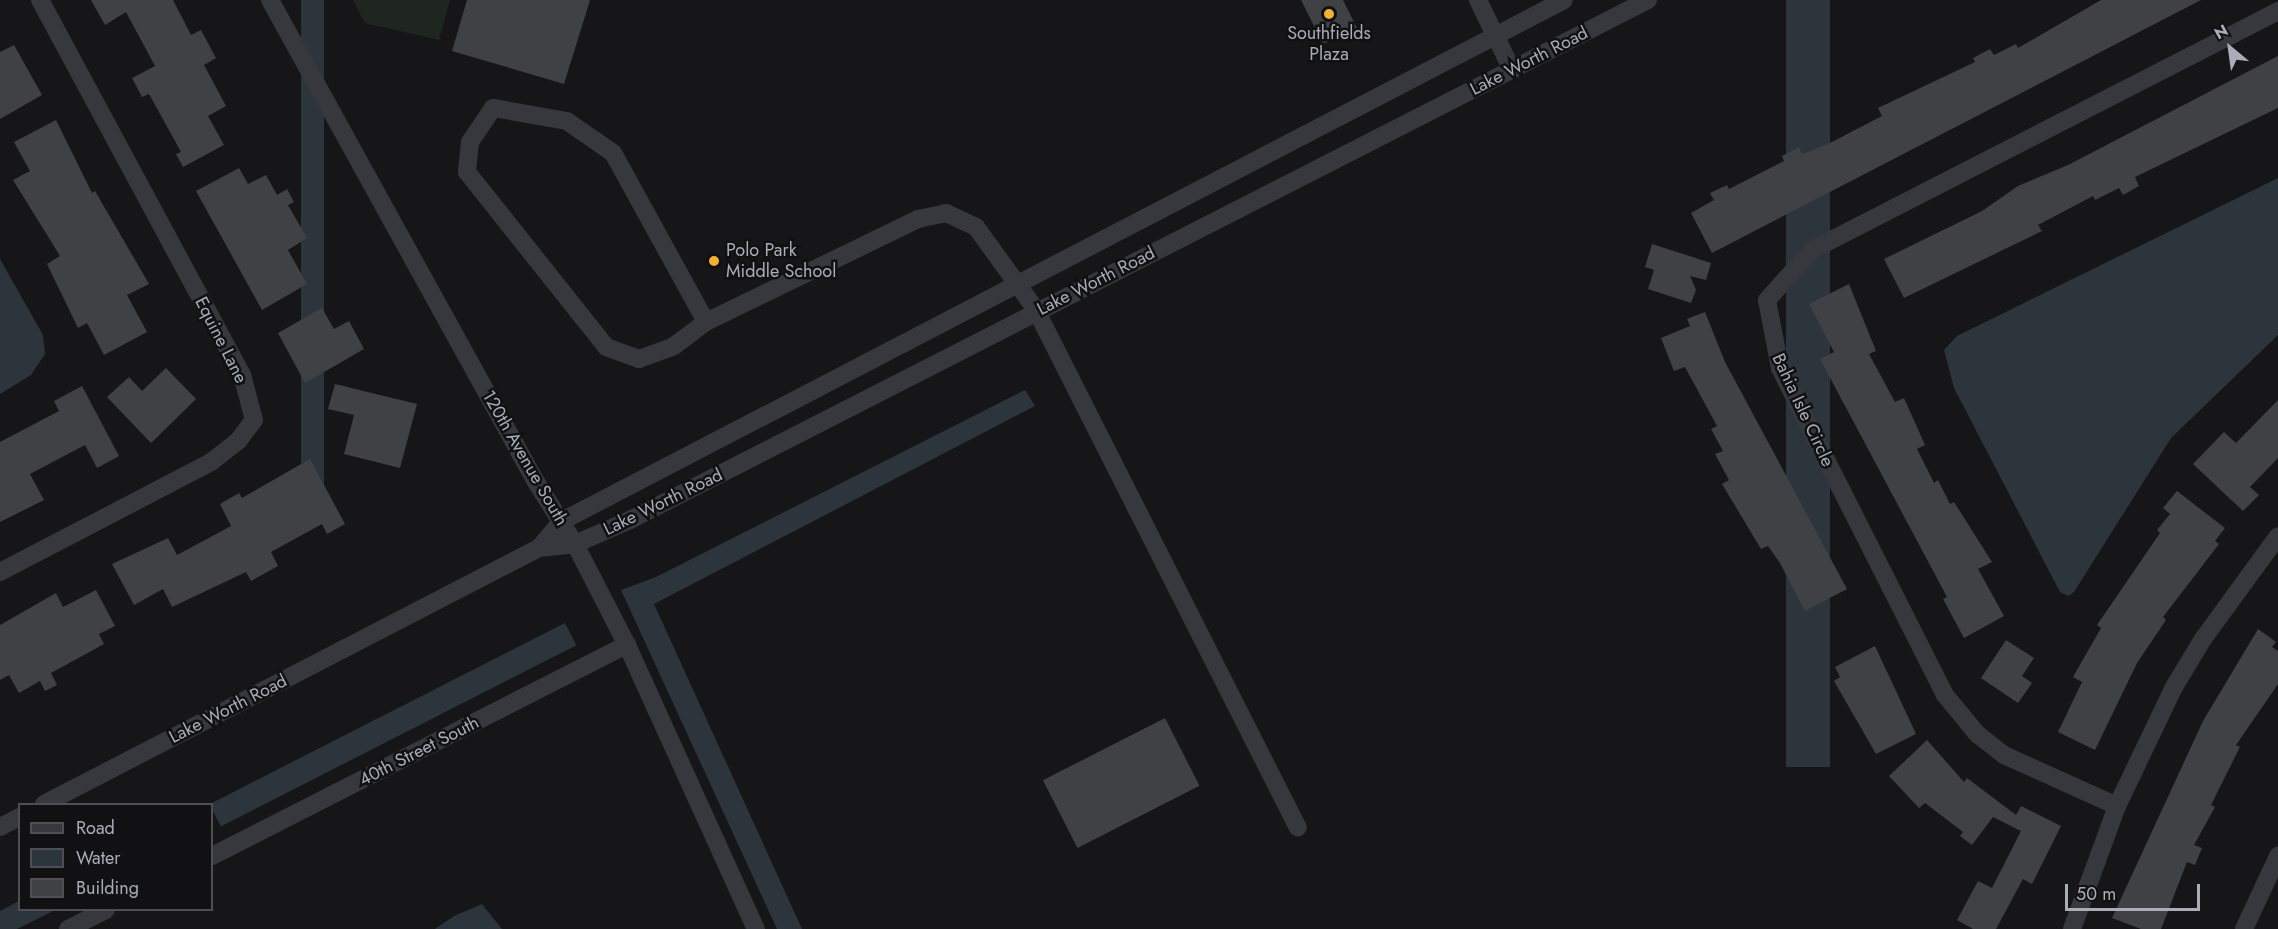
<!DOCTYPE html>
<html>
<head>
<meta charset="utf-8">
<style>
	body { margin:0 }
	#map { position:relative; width:2278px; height:929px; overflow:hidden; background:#161618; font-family:Jost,sans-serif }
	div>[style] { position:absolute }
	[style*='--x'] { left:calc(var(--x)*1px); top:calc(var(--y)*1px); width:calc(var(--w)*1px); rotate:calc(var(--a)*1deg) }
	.green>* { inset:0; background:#1e261f }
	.water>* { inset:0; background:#2c353c; transform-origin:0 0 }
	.building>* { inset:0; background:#404145; transform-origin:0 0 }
	.minor>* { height:18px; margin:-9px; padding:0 9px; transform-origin:9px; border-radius:9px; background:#37383d }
	.dots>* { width:16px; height:16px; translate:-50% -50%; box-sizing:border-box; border:3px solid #111113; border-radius:50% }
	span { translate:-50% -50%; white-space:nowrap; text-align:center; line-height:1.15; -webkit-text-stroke:5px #111113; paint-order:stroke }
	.poi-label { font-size:18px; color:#a8adb8 }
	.left { translate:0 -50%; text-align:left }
	.street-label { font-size:18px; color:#a8adb8 }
	.legend { position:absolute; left:18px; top:803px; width:195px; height:108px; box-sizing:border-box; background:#111113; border:2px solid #4d4f55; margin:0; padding:8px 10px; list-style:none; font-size:18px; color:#a8adb8 }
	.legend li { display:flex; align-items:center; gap:12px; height:30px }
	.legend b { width:30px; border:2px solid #4d4f55 }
	.north { position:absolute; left:2200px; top:18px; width:60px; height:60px; -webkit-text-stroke:4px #111113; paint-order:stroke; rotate:331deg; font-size:16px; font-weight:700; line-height:24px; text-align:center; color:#a8adb8 }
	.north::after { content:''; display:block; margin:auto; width:21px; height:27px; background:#a8adb8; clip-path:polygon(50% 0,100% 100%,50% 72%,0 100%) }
	.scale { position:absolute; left:2065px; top:884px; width:135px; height:27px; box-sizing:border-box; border:3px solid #a8adb8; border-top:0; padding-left:8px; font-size:18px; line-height:21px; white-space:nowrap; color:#a8adb8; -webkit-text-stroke:4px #111113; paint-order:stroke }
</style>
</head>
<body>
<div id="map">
	<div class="green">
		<div style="clip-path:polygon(353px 0,450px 0,439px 40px,365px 23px)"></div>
	</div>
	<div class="water">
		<div style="left:301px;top:0;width:23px;height:518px"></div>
		<div style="left:1786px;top:0;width:44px;height:767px"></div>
		<div style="clip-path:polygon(2278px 178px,2278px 335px,2171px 438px,2074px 592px,2068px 596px,2060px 592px,1954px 388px,1944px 350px,1957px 336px)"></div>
		<div style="clip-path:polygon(0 259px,43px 335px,45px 354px,31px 375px,0 394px)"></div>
		<div style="clip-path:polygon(1025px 390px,1035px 406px,654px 604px,802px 929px,777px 929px,621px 590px,656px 577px)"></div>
		<div style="left:565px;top:623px;width:25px;height:399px;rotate:63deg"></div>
		<div style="clip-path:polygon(19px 901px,20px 910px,55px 910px,17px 929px,0 929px,0 911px)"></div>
		<div style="clip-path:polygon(482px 904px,502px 929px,435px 929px,454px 916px)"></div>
	</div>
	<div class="building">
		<div style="clip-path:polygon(91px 0,173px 0,191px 35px,201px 30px,216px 58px,204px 65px,226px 106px,208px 116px,224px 145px,183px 167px,176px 154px,181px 152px,149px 94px,142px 97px,132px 78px,155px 66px,126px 12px,105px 25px)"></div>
		<div style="clip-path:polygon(467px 0,590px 0,564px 84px,452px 51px)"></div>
		<div style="clip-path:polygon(1301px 0,1343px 0,1357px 28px,1323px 44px)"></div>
		<div style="clip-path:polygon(2101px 0,2201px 0,1712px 253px,1691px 213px,1714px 200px,1710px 193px,1727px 185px,1729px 189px,1784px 161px,1782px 156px,1799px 147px,1802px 154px,1826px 145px,1882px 116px,1878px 108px,1975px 62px,1973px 58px,1990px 49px,1994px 55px,2016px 44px,2018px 48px)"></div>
		<div style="clip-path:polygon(14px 45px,42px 95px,0 119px,0 52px)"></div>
		<div style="clip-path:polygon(2278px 56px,2278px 108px,2135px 177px,2139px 186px,2123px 195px,2119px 188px,2095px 200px,2093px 196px,2038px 225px,2042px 231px,1904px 298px,1884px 259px,1982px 211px,2018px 186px,2068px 165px)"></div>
		<div style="clip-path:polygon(56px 120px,92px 193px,95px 191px,149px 284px,127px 295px,147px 332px,104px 355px,87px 323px,78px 328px,47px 264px,60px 256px,13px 180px,30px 171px,14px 142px)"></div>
		<div style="clip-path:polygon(239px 168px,248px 184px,266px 175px,277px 195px,287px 189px,294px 202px,288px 205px,307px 238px,288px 250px,307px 284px,262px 310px,196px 191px)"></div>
		<div style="clip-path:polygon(1652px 244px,1711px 263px,1706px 280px,1690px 276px,1696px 290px,1691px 303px,1648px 289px,1654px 270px,1645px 267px)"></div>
		<div style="clip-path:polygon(1849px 284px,1876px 351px,1869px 354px,1895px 402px,1904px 398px,1925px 445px,1917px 449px,1934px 483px,1938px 480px,1950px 504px,1954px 502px,1992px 562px,1978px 569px,2004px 616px,1964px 638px,1943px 599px,1947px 597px,1820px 359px,1834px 352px,1809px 304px)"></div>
		<div style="clip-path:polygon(322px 308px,334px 329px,349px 321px,364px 349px,305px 383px,278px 333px)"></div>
		<div style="clip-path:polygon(1705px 312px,1725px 362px,1847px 589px,1805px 611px,1780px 563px,1768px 546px,1761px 549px,1722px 484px,1729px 480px,1715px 454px,1723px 451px,1711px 429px,1717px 426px,1685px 367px,1674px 371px,1661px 338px,1690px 326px,1687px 319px)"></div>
		<div style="clip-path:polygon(166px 368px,196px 399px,151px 443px,107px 397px,129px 377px,142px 391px)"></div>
		<div style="clip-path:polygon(335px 384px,417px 404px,400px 468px,344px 454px,354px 415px,328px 409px)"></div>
		<div style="clip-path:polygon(82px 386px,119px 456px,97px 468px,85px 445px,30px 474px,44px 500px,0 522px,0 442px,59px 411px,54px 401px)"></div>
		<div style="clip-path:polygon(2278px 400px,2278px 458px,2250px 487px,2259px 495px,2243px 511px,2193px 464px,2224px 432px,2236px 443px)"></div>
		<div style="clip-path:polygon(310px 459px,345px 524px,327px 534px,322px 524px,271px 552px,278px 566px,251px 581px,246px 572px,172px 607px,163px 589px,134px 605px,112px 564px,168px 538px,177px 555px,231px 526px,220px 504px,239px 493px,242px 498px)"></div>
		<div style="clip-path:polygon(2177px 491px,2225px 528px,2215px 541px,2219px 544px,2163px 617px,2166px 620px,2137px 663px,2095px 750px,2058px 732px,2082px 682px,2073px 677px,2101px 628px,2097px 625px,2160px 533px,2157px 530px,2170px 514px,2163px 508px)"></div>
		<div style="clip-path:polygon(96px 590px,115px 626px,99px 634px,104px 644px,51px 673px,57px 685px,45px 691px,40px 681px,19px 693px,9px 675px,0 680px,0 625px,56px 593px,63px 607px)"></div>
		<div style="clip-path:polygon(2258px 629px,2276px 642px,2272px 647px,2278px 651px,2278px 684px,2236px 745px,2240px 747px,2211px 805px,2215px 807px,2194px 845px,2202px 848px,2195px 865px,2187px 862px,2161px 929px,2141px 929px,2112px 918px,2203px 721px)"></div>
		<div style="clip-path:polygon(2006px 640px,2034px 658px,2022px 676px,2032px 683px,2018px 703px,1981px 678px)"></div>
		<div style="clip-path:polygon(1875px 646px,1916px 734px,1876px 754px,1834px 681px,1840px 677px,1835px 667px)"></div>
		<div style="left:1165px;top:718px;width:76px;height:137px;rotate:63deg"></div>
		<div style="clip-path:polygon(1927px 740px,1964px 782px,1967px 778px,2016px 815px,2021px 806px,2061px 826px,2032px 884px,2023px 879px,1996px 929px,1973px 929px,1957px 920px,1978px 881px,1992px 888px,2021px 831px,1993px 817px,1972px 845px,1960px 836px,1963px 832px,1925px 803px,1919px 808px,1889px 776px)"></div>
	</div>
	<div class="minor">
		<div style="--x:270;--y:0;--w:551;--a:61.11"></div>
		<div style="--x:536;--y:482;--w:73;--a:57.8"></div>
		<div style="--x:575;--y:544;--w:114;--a:62.8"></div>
		<div style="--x:627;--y:645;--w:312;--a:65.6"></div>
		<div style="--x:1478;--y:0;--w:78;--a:64.1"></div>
		<div style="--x:706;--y:322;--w:193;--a:-118.8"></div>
		<div style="--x:613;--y:153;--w:56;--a:-145.2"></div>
		<div style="--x:567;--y:121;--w:75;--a:-170"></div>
		<div style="--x:493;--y:108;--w:41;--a:124.1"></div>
		<div style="--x:470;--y:142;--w:30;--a:96"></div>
		<div style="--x:467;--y:172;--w:223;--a:51.5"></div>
		<div style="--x:606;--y:347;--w:35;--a:20"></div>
		<div style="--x:639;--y:359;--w:37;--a:-20"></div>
		<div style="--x:674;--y:346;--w:40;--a:-37"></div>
		<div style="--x:706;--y:322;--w:236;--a:-25.9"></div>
		<div style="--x:918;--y:219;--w:29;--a:-12"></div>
		<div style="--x:946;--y:213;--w:33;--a:25"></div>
		<div style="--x:976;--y:227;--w:102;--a:54.1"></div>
		<div style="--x:1036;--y:310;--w:580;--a:63.17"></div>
		<div style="--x:539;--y:548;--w:35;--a:-50"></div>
		<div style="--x:562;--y:521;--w:1129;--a:-27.47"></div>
		<div style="--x:0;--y:572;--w:238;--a:-27.5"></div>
		<div style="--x:211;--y:462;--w:34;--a:-38"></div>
		<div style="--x:238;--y:441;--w:26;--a:-53"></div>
		<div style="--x:254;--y:420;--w:47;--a:-104.9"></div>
		<div style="--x:242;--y:375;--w:426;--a:-118.3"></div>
		<div style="--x:44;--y:804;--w:557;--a:-27.35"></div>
		<div style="--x:539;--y:548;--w:36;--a:-6"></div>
		<div style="--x:575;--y:544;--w:60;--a:-23.6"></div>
		<div style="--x:630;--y:520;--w:1143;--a:-27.06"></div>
		<div style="--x:2117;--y:806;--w:124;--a:-155.7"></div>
		<div style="--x:2004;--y:755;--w:33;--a:-142"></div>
		<div style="--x:1978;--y:735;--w:52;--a:-129.5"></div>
		<div style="--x:1945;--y:695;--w:366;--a:-116.8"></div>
		<div style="--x:1780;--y:368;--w:69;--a:-100.8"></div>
		<div style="--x:1767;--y:300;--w:67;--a:-48"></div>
		<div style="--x:1812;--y:250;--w:524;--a:-27.15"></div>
		<div style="--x:0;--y:827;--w:22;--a:-27"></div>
		<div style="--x:212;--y:856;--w:466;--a:-27"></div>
		<div style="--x:68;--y:929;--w:42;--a:-26.6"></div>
		<div style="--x:2072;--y:929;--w:131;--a:-69.9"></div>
		<div style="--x:2117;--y:806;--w:132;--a:-64.4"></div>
		<div style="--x:2174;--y:687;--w:56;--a:-58.9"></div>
		<div style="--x:2203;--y:639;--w:127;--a:-53.9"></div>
		<div style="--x:2244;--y:929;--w:81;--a:-65"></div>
	</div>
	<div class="dots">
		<div style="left:1329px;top:14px;background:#f2b134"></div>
		<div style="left:714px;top:261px;background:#f2b134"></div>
	</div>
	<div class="poi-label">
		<span style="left:1329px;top:44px">Southfields<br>Plaza</span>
		<span class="left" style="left:726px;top:261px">Polo Park<br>Middle School</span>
	</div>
	<div class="street-label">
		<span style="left:1529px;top:61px;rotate:-27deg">Lake Worth Road</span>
		<span style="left:1096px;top:281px;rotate:-27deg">Lake Worth Road</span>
		<span style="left:221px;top:340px;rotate:63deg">Equine Lane</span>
		<span style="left:1803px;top:410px;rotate:65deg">Bahia Isle Circle</span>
		<span style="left:525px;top:458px;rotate:60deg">120th Avenue South</span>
		<span style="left:663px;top:502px;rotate:-26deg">Lake Worth Road</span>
		<span style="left:228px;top:709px;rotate:-27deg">Lake Worth Road</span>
		<span style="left:419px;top:751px;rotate:-27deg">40th Street South</span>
	</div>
	<ul class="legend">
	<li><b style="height:8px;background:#37383d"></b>Road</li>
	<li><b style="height:16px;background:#2c353c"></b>Water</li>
	<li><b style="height:16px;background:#404145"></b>Building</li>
	</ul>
	<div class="north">N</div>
	<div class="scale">50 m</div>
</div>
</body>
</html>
